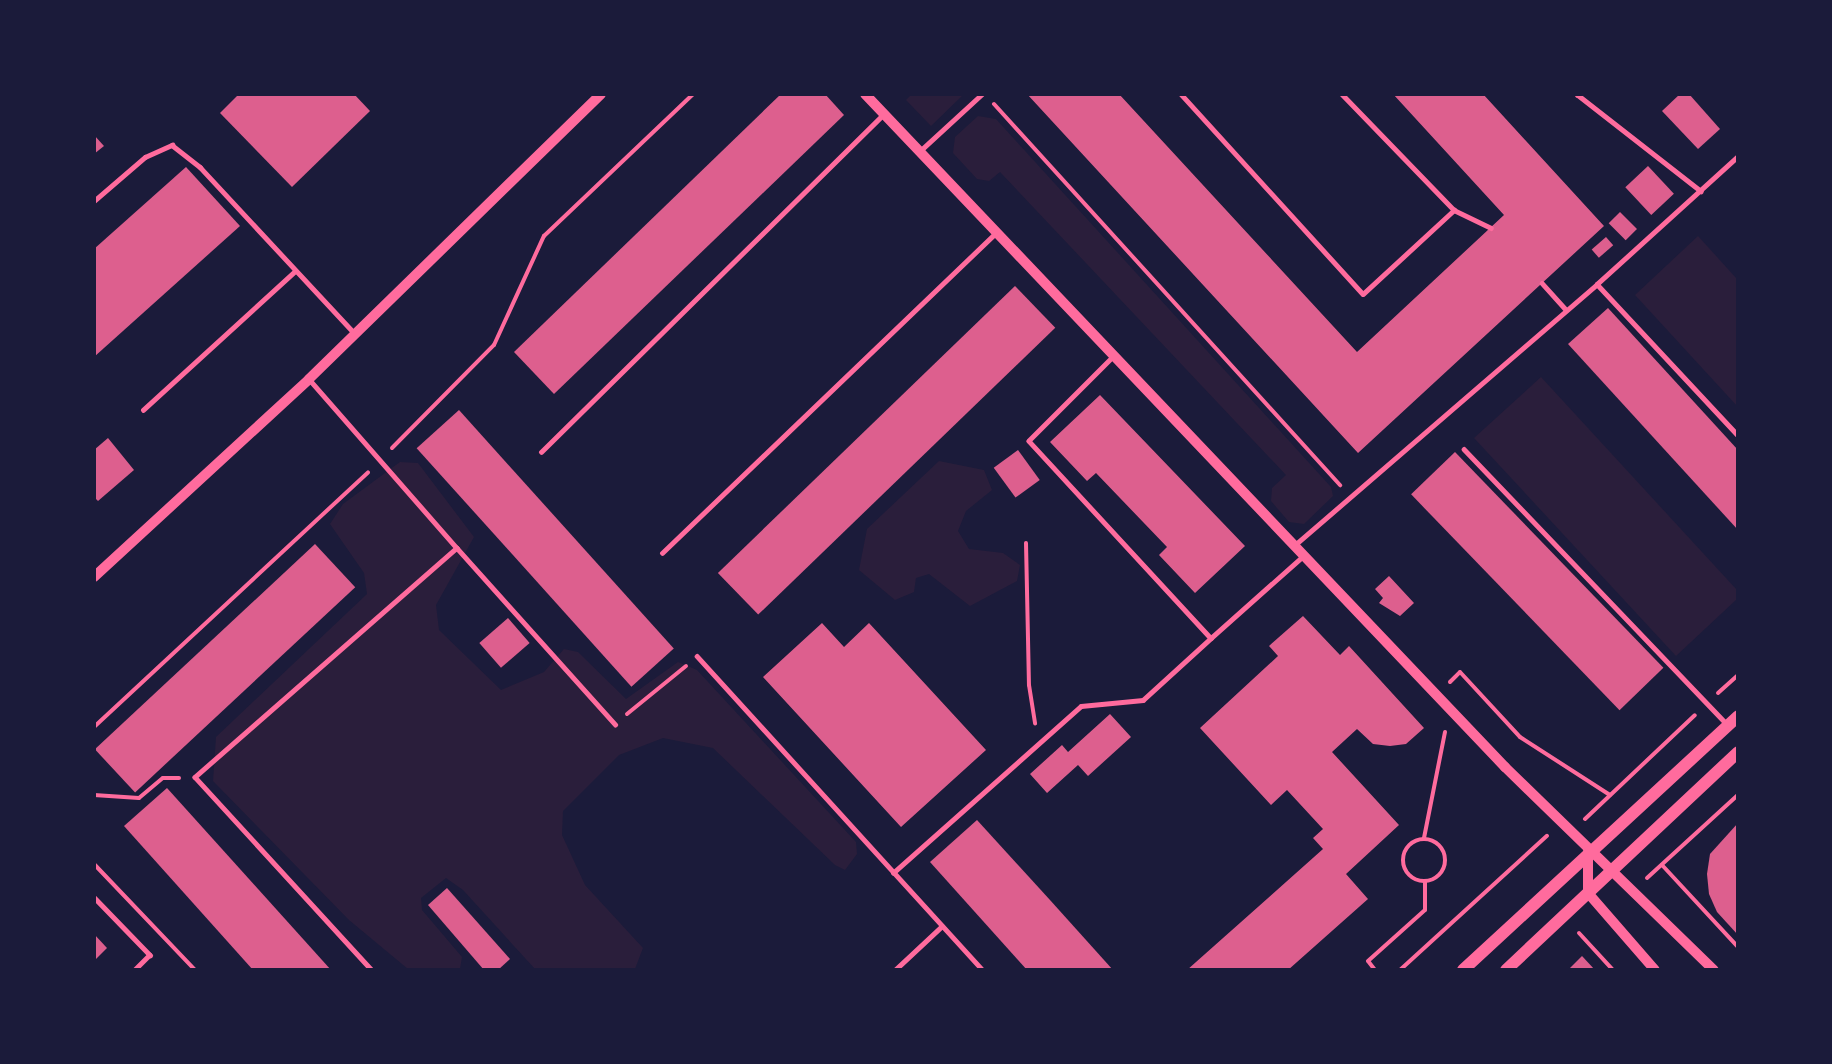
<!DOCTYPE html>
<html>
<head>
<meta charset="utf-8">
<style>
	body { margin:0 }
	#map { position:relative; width:1832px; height:1064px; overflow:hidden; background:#1b1b3a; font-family:"Noto Sans",sans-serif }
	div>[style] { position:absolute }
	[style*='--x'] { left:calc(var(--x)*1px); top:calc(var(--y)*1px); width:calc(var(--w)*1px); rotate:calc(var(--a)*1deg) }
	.green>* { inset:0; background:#2a1e3b }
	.building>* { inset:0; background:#dd5f8e; transform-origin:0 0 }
	.path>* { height:4px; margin:-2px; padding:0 2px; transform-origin:2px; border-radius:2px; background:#ff6b9d }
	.path>.ring { margin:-2px; padding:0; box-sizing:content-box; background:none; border:4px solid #ff6b9d; border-radius:50% }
	.service>* { height:4.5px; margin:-2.25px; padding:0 2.25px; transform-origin:2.25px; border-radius:2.25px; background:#ff6b9d }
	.minor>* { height:6px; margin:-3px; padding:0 3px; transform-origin:3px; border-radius:3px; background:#ff6b9d }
	.tertiary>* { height:10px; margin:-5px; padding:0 5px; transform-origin:5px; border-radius:5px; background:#ff6b9d }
	.secondary>* { height:12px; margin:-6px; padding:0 6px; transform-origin:6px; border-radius:6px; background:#ff6b9d }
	span { translate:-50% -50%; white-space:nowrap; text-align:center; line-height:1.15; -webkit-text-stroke:6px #1b1b3a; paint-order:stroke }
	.frame { position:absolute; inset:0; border:96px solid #1b1b3a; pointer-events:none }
</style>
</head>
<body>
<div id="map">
	<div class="green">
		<div style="clip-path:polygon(912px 94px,963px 94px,963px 95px,931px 126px,906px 100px)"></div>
		<div style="clip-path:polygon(978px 116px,996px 119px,1331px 487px,1333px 496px,1304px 524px,1289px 522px,1271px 501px,1272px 488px,1286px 475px,1000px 172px,989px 181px,977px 179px,953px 153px,955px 137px)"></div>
		<div style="clip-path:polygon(1698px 236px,1737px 279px,1737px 406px,1635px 295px)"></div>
		<div style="clip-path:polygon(1541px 377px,1737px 590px,1737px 599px,1676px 656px,1474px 438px)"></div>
		<div style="clip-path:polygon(939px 461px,984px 470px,992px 490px,966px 511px,958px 531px,969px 549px,1003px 553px,1020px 565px,1017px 581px,970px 606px,929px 574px,916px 578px,914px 592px,895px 600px,859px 570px,867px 529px)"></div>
		<div style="clip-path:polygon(400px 462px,418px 463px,474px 537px,436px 605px,439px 630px,501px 690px,544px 672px,564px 649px,578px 652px,626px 699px,678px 662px,697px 670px,856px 842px,857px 854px,845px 870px,835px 865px,713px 748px,663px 738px,619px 755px,563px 811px,562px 835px,585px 885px,643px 948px,635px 969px,535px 969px,463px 890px,446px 878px,421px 898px,422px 910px,462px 957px,460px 969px,408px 969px,349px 920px,213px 781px,216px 737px,367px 594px,364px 573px,330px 524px,343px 504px)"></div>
	</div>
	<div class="building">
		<div style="clip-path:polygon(239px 94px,354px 94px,370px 111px,292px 187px,220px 113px)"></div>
		<div style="clip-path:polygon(781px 94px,825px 94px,844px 115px,554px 394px,514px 352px)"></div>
		<div style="clip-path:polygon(1027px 94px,1119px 94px,1357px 352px,1504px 215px,1393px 94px,1483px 94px,1604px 226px,1358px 453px)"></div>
		<div style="clip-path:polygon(1680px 94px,1689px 94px,1720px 129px,1698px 149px,1662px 111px)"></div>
		<div style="clip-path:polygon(94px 135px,104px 146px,94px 154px)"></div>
		<div style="left:1648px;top:166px;width:38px;height:31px;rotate:47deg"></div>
		<div style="clip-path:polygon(186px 167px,240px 226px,94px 357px,94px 249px)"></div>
		<div style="left:1620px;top:212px;width:24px;height:16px;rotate:45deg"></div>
		<div style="left:1606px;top:237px;width:11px;height:19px;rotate:49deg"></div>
		<div style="left:1015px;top:286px;width:58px;height:413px;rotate:46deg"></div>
		<div style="clip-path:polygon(1608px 308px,1738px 450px,1738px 530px,1568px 344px)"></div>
		<div style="clip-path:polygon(1100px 395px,1245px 546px,1195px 593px,1159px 555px,1167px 547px,1096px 473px,1087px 481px,1050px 442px)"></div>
		<div style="left:459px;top:410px;width:321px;height:57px;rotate:48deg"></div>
		<div style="clip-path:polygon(108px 438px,134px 470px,98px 501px,94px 497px,94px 450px)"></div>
		<div style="left:1018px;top:450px;width:37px;height:30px;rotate:54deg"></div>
		<div style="left:1455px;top:452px;width:300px;height:61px;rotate:46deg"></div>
		<div style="left:315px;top:544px;width:59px;height:301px;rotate:47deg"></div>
		<div style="clip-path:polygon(1389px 576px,1414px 603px,1400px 616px,1379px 603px,1383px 598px,1375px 589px)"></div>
		<div style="clip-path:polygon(1303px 616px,1340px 655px,1349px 646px,1424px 728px,1406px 744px,1390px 746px,1373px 744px,1357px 729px,1332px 752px,1399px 825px,1346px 874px,1368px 899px,1288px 970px,1187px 970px,1323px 849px,1313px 838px,1323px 829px,1287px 790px,1271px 805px,1200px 728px,1278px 656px,1269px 646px)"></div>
		<div style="left:508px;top:618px;width:33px;height:38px;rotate:49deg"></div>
		<div style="clip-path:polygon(822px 623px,844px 647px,869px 623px,986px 750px,901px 827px,763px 677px)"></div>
		<div style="clip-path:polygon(1110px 714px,1131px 737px,1088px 776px,1078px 765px,1047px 793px,1030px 774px,1062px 745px,1068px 752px)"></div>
		<div style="clip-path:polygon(167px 788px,331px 970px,253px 970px,124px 826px)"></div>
		<div style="clip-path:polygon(977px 820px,1050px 900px,1113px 970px,1027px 970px,930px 862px)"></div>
		<div style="clip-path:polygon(1738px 823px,1738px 935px,1717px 912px,1709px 894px,1707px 874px,1710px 854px)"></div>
		<div style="clip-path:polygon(447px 888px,510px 959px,498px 970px,484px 970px,428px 905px)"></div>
		<div style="clip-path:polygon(94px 934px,107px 948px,94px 961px)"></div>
		<div style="clip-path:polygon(1582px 956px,1595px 970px,1568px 970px)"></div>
	</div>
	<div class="path">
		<div style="--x:994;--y:104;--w:515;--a:47.76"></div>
		<div style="--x:392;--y:448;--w:145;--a:-45.3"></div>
		<div style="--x:494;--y:345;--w:120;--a:-65.4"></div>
		<div style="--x:544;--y:236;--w:206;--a:-43.6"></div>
		<div style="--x:1026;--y:543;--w:142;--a:88.8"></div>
		<div style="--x:1029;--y:685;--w:39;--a:81"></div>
		<div style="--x:1450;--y:682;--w:14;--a:-45"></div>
		<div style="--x:1460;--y:672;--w:88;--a:47.3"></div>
		<div style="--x:1520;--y:737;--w:107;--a:32.8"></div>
		<div style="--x:1718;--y:693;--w:27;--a:-42"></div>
		<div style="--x:627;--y:714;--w:76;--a:-39.1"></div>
		<div style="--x:94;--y:727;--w:374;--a:-42.9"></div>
		<div style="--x:94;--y:795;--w:45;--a:3.8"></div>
		<div style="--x:139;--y:798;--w:31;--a:-40"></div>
		<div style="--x:163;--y:778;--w:16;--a:0"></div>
		<div style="--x:1585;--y:819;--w:151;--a:-43.4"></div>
		<div style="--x:1424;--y:838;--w:108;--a:-78.8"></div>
		<div class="ring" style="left:1403px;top:839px;width:38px;height:38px"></div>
		<div style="--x:94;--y:864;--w:146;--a:46.4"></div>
		<div style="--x:1662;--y:865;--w:112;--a:47.2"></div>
		<div style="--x:1647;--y:878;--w:123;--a:-42.4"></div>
		<div style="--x:1579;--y:933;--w:50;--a:47.4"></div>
		<div style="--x:1375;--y:970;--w:11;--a:-128"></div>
		<div style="--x:1368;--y:961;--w:76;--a:-41.8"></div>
		<div style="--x:1425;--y:910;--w:28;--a:-90"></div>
		<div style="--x:1400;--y:970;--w:199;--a:-42.4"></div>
	</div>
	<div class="service">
		<div style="--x:1181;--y:94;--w:270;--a:47.7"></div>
		<div style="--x:1363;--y:294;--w:124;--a:-42.7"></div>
		<div style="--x:1342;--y:94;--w:161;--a:46"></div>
		<div style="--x:1454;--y:210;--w:41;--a:25.9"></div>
		<div style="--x:1578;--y:95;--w:156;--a:38"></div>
		<div style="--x:920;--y:151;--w:84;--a:-42.6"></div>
		<div style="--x:94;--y:201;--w:67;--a:-40.8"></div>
		<div style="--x:145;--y:157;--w:30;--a:-24"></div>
		<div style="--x:172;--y:145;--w:36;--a:38"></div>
		<div style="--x:200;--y:167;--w:228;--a:47.1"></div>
		<div style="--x:1542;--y:283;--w:36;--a:48"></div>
		<div style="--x:1597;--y:284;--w:190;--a:-42.2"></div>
		<div style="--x:1114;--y:356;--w:120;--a:135"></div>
		<div style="--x:1029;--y:441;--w:268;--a:47.3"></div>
		<div style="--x:1211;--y:638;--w:123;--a:-41.7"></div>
		<div style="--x:309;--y:379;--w:225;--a:48.8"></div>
		<div style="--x:457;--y:548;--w:348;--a:138.8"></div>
		<div style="--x:195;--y:777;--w:262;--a:47.5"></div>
		<div style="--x:143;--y:410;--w:206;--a:-42.4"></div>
		<div style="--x:1464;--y:449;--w:381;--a:46.3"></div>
		<div style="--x:541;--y:452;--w:482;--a:-44.6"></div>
		<div style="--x:1296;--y:544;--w:398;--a:-40.8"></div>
		<div style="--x:1597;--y:284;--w:207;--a:47"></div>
		<div style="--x:457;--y:548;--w:237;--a:48.1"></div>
		<div style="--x:662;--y:553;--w:463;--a:-43.8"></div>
		<div style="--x:697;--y:656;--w:425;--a:47.7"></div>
		<div style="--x:893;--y:873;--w:251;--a:-41.6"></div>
		<div style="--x:1081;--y:706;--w:62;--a:-5.5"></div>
		<div style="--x:1143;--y:700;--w:92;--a:-42.4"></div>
		<div style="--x:94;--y:897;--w:81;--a:46"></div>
		<div style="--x:150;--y:955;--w:21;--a:135"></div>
		<div style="--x:895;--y:970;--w:64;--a:-43.1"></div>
	</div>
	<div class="minor">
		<div style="--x:1578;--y:94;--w:1;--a:90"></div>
	</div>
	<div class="tertiary">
		<div style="--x:865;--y:94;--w:929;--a:46.44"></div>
		<div style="--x:1505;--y:767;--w:291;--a:44.2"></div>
		<div style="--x:94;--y:577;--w:292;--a:-42.6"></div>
		<div style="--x:309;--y:379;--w:408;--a:-44.3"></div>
		<div style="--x:1588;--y:852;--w:41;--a:90"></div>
		<div style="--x:1588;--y:893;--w:102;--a:49"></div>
	</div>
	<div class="secondary">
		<div style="--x:1463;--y:970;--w:374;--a:-42.7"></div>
		<div style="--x:1506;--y:970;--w:318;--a:-43.2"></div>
	</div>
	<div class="frame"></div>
</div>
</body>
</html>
